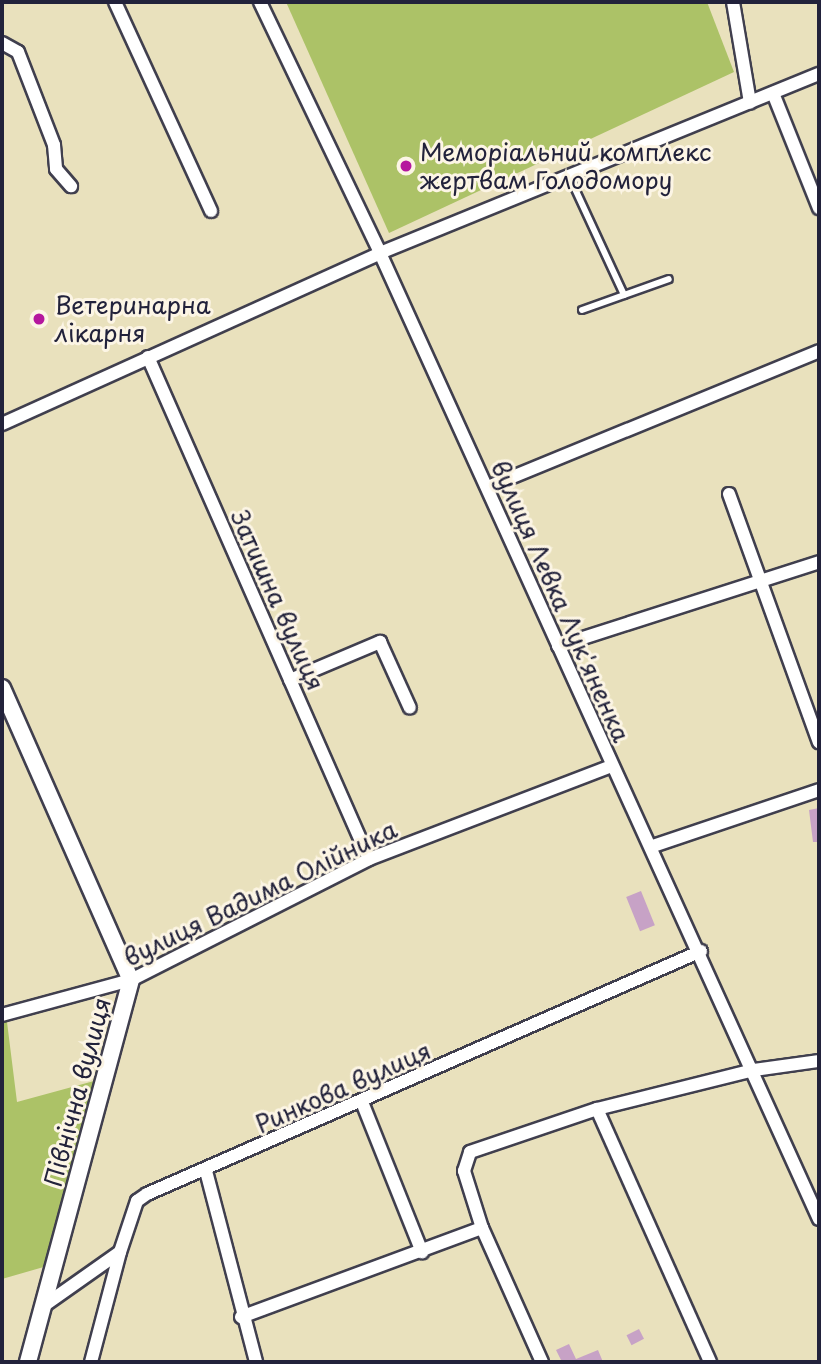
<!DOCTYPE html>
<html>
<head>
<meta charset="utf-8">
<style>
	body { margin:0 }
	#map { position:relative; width:821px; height:1364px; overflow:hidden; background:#e9e1bd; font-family:"Playpen Sans",sans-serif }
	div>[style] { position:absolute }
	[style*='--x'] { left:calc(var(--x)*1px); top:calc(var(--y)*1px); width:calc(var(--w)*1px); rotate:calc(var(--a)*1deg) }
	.green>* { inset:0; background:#acc267 }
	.building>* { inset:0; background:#c7a2c6; transform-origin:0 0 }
	.roads { filter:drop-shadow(2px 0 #403f4e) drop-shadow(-2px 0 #403f4e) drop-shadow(0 2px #403f4e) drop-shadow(0 -2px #403f4e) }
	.service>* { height:6px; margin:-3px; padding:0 3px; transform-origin:3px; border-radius:3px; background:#fff }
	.minor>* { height:12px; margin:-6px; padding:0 6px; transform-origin:6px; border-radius:6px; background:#fff }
	.tertiary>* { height:16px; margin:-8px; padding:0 8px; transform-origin:8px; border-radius:8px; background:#fff }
	.dots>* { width:19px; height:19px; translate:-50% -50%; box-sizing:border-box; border:4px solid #fcf5e5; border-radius:50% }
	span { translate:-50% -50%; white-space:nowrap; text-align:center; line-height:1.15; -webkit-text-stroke:6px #fcf5e5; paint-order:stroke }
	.poi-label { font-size:24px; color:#22223b }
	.left { translate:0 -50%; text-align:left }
	.street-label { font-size:24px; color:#22223b }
	.frame { position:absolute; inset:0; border:4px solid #22223b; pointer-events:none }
</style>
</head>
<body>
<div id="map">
	<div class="green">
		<div style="clip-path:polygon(286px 2px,707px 2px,734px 72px,389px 233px)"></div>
		<div style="clip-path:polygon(6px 1014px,17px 1102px,105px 1078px,54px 1264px,2px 1279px,2px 1015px)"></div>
	</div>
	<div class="building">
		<div style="clip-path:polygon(819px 808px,819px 842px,813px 842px,809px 810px)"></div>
		<div style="left:641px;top:891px;width:37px;height:16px;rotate:68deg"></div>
		<div style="left:639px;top:1329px;width:11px;height:14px;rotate:63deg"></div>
		<div style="clip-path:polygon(569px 1344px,576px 1359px,598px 1350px,603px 1362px,562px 1362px,556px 1350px)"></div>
	</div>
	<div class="roads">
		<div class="service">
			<div style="--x:570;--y:178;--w:129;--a:65.2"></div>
			<div style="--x:582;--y:310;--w:92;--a:-19.6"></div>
		</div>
		<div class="minor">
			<div style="--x:115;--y:2;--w:230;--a:65.3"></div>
			<div style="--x:260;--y:2;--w:278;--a:64.4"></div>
			<div style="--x:380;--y:253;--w:1061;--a:65.56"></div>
			<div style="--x:733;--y:2;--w:102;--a:80.4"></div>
			<div style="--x:2;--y:43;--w:18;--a:29"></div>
			<div style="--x:18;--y:52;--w:100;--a:68.8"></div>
			<div style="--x:54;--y:145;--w:24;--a:85"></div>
			<div style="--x:56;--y:169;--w:23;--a:49"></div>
			<div style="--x:773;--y:93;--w:124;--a:68.2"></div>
			<div style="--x:148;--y:357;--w:548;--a:66.24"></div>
			<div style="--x:2;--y:424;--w:415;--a:-24.3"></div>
			<div style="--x:380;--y:253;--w:474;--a:-22.2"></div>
			<div style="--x:488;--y:487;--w:358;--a:-22.3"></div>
			<div style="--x:729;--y:494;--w:264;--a:70.1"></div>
			<div style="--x:558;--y:646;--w:274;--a:-17.8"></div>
			<div style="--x:290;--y:680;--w:98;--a:-22.9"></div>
			<div style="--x:380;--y:642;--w:72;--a:65.6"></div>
			<div style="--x:653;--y:846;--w:175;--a:-18.6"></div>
			<div style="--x:2;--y:1015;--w:134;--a:-15.2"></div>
			<div style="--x:131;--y:980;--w:267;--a:-26.9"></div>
			<div style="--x:369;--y:859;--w:259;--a:-21"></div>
			<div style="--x:362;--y:1102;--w:162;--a:68.2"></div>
			<div style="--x:597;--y:1109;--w:277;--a:65.9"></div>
			<div style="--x:206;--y:1171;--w:197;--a:75.3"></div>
			<div style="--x:42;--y:1307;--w:95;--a:-35.2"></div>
			<div style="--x:120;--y:1252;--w:54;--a:-71.6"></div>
			<div style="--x:137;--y:1201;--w:12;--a:-35"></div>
			<div style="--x:147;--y:1194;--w:605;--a:-23.68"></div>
			<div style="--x:241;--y:1317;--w:257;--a:-20.3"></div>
			<div style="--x:91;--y:1362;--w:114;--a:-75.2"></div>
			<div style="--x:542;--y:1362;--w:147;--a:-114.1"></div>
			<div style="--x:482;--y:1228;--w:60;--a:-107.5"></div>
			<div style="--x:464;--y:1171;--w:20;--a:-72"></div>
			<div style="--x:470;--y:1152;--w:134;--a:-18.7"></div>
			<div style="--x:597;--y:1109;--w:162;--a:-14"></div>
			<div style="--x:754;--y:1070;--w:66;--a:-7.9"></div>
		</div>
		<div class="tertiary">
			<div style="--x:2;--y:688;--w:319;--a:66.2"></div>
			<div style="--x:131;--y:980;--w:396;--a:105.1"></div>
		</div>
	</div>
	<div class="dots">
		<div style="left:406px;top:166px;background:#b5179e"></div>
		<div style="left:39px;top:319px;background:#b5179e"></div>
	</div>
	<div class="poi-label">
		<span class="left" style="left:420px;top:166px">Меморіальний комплекс<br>жертвам Голодомору</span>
		<span class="left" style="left:55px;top:319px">Ветеринарна<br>лікарня</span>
	</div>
	<div class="street-label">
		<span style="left:278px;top:600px;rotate:66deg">Затишна вулиця</span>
		<span style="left:561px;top:601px;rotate:66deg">вулиця Левка Лук'яненка</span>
		<span style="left:260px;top:893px;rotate:-26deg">вулиця Вадима Олійника</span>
		<span style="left:343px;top:1087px;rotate:-24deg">Ринкова вулиця</span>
		<span style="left:77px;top:1092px;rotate:-75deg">Північна вулиця</span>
	</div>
	<div class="frame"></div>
</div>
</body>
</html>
